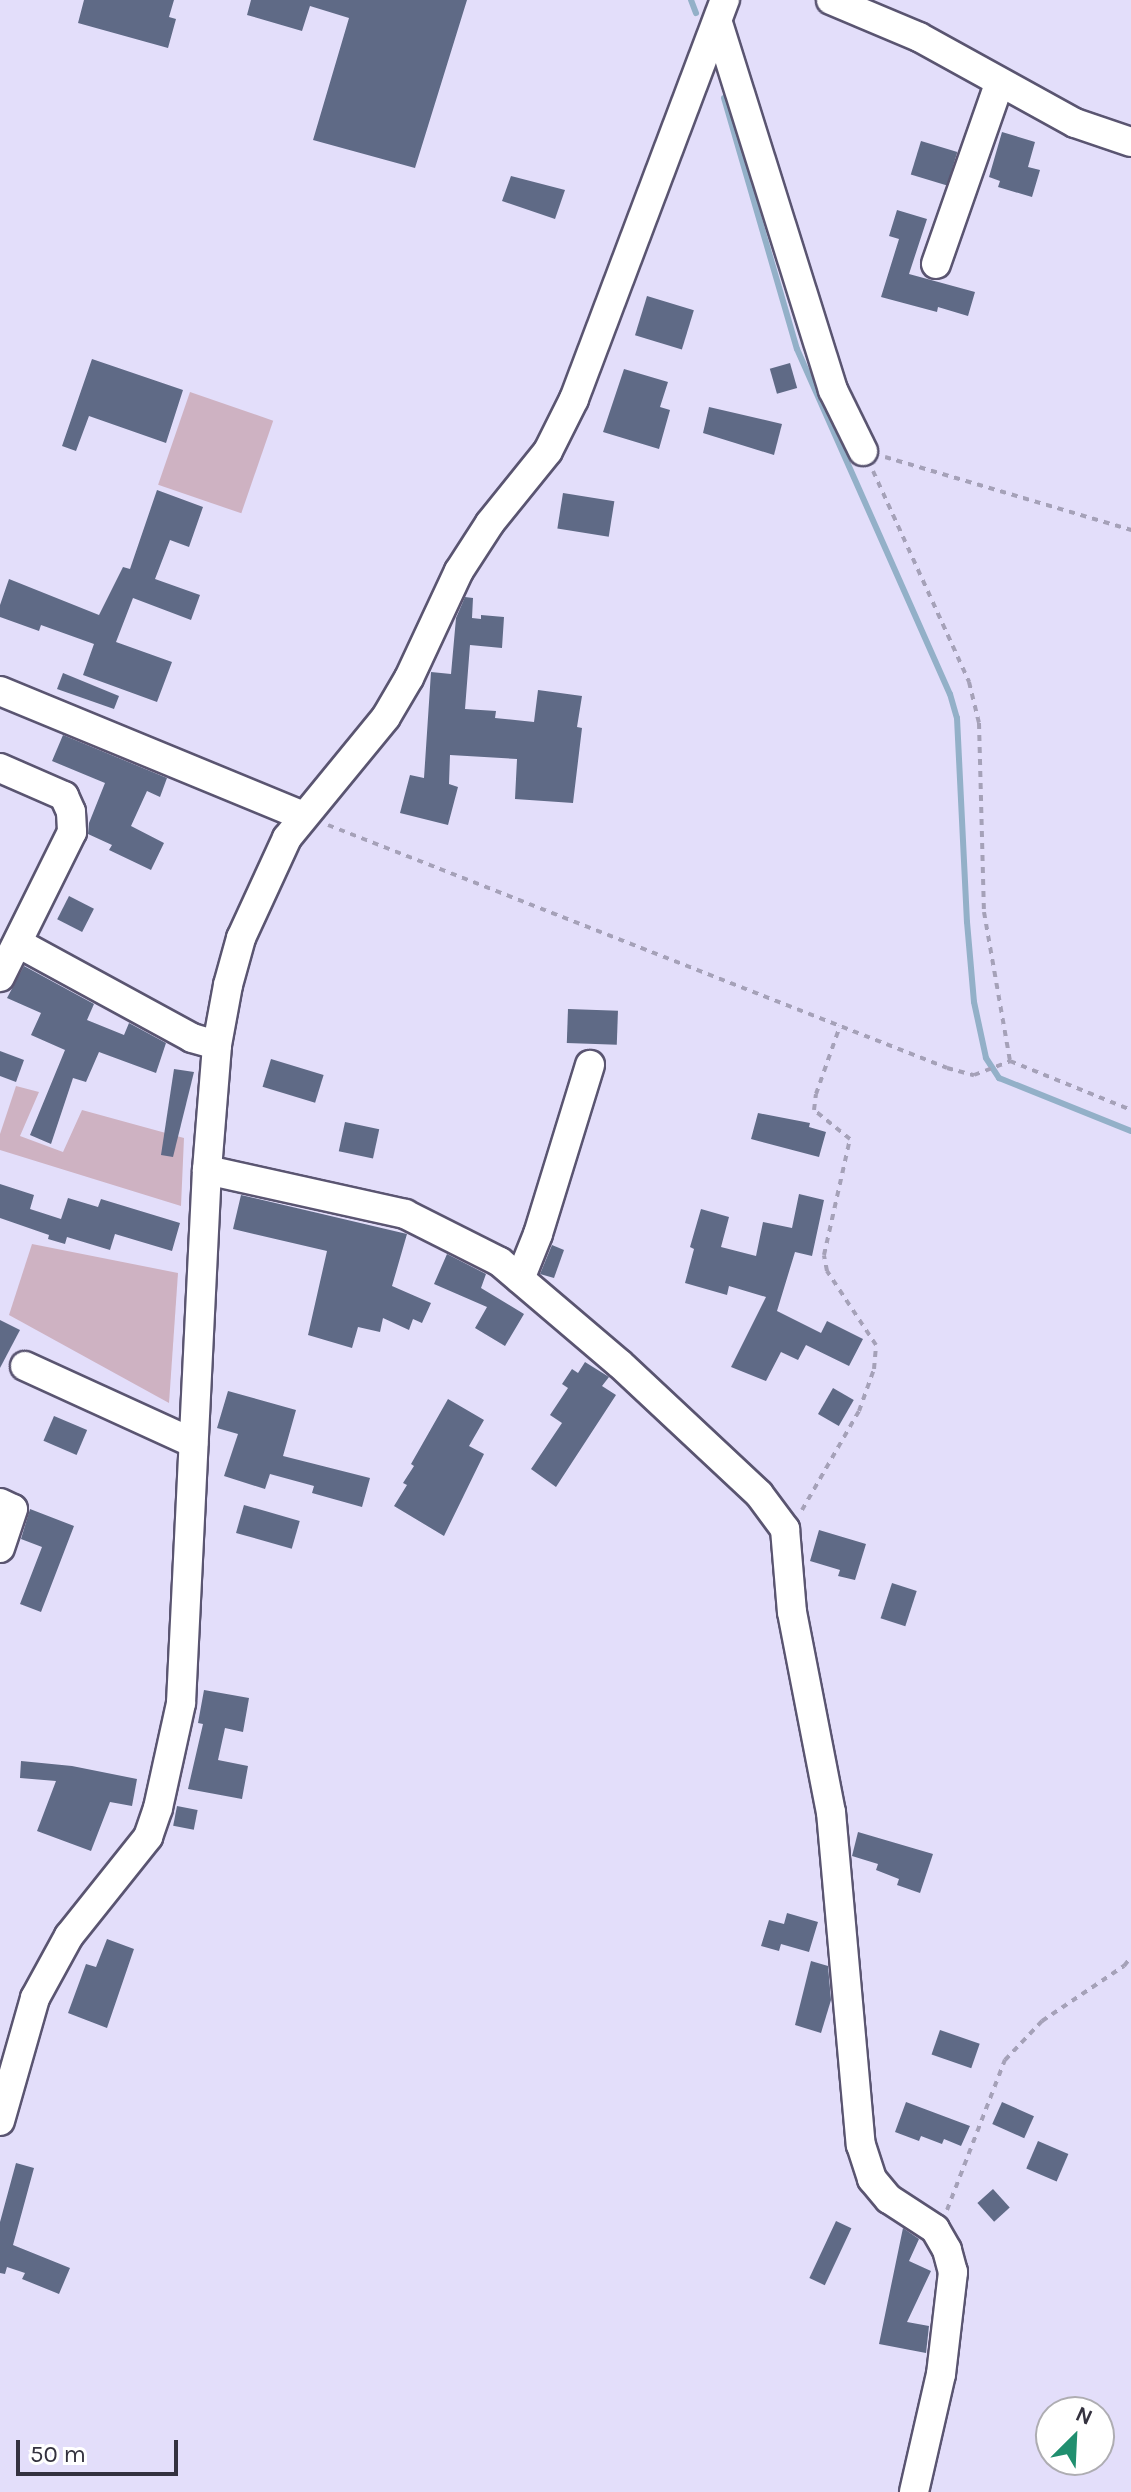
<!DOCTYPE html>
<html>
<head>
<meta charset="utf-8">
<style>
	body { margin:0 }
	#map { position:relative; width:1131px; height:2492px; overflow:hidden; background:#e3defa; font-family:Karla,sans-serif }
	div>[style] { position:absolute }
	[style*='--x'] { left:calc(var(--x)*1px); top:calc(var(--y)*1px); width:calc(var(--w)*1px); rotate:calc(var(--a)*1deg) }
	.green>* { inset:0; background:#ceb2c2; transform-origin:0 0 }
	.stream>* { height:6px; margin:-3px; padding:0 3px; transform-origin:3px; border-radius:3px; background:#93b0c8 }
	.building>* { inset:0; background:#5f6a86; transform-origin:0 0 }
	.path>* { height:4px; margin-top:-2px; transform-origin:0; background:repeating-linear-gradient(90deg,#a5a1b8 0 6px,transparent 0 12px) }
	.roads { filter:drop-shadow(2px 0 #5a5571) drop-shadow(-2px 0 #5a5571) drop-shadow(0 2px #5a5571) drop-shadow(0 -2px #5a5571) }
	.minor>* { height:28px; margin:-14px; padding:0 14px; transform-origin:14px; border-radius:14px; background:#fff }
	span { translate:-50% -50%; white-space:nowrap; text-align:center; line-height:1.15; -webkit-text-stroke:8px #fff; paint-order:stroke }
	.north { position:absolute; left:1035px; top:2396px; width:80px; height:80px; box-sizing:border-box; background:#fff; border:2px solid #aeadb2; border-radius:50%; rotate:24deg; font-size:22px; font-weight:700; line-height:32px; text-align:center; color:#34323f }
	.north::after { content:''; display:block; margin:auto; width:28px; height:36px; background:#208f6f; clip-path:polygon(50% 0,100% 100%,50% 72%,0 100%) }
	.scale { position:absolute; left:16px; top:2440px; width:162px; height:36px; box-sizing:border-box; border:4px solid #34323f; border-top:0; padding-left:10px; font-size:24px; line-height:28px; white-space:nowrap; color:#34323f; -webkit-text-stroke:6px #fff; paint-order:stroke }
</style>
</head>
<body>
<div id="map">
	<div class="green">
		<div style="left:190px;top:392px;width:88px;height:98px;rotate:19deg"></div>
		<div style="clip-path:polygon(16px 1086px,39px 1092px,20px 1136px,63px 1152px,82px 1110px,184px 1138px,181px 1206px,0 1150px,0 1134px)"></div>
		<div style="clip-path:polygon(32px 1244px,178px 1273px,169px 1403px,9px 1315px)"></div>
	</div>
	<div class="stream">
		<div style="--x:691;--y:0;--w:14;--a:69"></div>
		<div style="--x:724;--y:98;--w:261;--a:73.8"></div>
		<div style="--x:797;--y:349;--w:377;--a:66.1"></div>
		<div style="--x:950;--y:694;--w:25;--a:74"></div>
		<div style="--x:957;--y:718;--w:204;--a:87.2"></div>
		<div style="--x:967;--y:922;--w:80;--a:85"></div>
		<div style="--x:974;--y:1002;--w:57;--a:77.9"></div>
		<div style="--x:986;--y:1058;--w:24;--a:57"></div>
		<div style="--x:999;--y:1078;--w:142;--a:21.9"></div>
	</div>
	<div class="building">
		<div style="clip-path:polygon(84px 0,174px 0,169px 17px,176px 19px,168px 48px,78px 23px)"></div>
		<div style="clip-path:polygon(251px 0,467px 0,415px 168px,313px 140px,349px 18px,310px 6px,302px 31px,247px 15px)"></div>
		<div style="clip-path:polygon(1002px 132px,1035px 142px,1028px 167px,1040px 170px,1032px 197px,998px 187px,1000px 181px,989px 177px)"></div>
		<div style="left:921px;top:141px;width:38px;height:35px;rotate:17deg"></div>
		<div style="clip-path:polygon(511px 176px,565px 190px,555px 219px,502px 201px)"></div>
		<div style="clip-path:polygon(897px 210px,927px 219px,909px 274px,975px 292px,968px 316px,938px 307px,937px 312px,881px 297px,899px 239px,889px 236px)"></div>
		<div style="left:647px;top:296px;width:49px;height:41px;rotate:17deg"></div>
		<div style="clip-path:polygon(92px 359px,183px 390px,166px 443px,89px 416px,76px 451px,62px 446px)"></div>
		<div style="left:790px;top:363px;width:26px;height:21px;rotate:74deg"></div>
		<div style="clip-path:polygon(624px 369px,668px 382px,660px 407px,670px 410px,659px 449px,603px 432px)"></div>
		<div style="clip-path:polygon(709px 407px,782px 424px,774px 455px,703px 433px)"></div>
		<div style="clip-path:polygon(157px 490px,203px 507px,189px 547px,170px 540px,155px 579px,200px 595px,191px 620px,133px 598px,116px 642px,172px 662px,157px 702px,83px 675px,94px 644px,41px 625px,39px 631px,0 617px,0 605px,9px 579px,99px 615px,123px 567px,130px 569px)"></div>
		<div style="left:563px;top:493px;width:52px;height:36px;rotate:9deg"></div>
		<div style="clip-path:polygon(465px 597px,473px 598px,472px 618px,481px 619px,481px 615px,504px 617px,502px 648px,470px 645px,465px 709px,496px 711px,495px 718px,534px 722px,538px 690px,582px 696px,577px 727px,582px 728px,573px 803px,515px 799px,517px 759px,450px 755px,449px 784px,458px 787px,448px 825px,400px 813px,410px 775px,424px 778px,431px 672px,451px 674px,456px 618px)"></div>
		<div style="clip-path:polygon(63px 673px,119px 696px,114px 709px,57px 689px)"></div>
		<div style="clip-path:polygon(63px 735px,167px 778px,160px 797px,147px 791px,131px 826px,164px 843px,151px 870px,109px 850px,112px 845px,88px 834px,89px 823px,105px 783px,52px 761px)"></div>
		<div style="left:69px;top:896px;width:28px;height:26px;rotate:27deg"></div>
		<div style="clip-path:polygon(24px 966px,94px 1004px,87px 1020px,124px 1035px,129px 1023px,166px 1043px,156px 1073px,99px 1052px,86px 1082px,73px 1078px,51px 1144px,30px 1135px,65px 1050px,31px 1035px,41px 1013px,7px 998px)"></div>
		<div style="left:568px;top:1009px;width:50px;height:34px;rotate:2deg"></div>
		<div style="clip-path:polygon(0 1051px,24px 1060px,16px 1082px,0 1076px)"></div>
		<div style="left:271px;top:1059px;width:55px;height:29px;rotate:17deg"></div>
		<div style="clip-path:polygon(174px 1069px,194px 1072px,173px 1157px,161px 1155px)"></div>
		<div style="clip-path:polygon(758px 1113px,810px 1123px,809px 1127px,826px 1132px,819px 1157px,751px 1139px)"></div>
		<div style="left:345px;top:1122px;width:35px;height:30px;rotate:12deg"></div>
		<div style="clip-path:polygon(0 1184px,34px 1195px,30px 1209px,61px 1219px,68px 1198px,98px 1207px,101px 1199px,180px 1223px,172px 1251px,115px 1234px,110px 1250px,67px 1237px,65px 1244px,48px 1239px,49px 1235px,0 1218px)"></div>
		<div style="clip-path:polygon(799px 1194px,824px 1200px,812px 1256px,795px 1252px,777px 1311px,821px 1333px,827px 1321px,863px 1339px,849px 1366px,806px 1345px,798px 1360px,781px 1352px,766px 1381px,731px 1367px,766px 1297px,729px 1286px,727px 1295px,685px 1283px,694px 1249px,690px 1247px,701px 1209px,729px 1217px,721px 1247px,756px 1256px,763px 1222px,792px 1228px)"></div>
		<div style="clip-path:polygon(241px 1195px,407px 1234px,392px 1286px,431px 1303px,422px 1323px,413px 1319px,409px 1330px,383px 1318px,380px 1332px,358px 1327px,352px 1348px,308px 1335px,327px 1251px,233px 1229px)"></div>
		<div style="clip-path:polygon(552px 1245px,564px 1250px,554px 1278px,540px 1274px)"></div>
		<div style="clip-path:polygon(447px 1254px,486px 1274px,481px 1288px,524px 1314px,505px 1346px,475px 1328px,487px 1307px,434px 1284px)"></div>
		<div style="clip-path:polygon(0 1320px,20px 1330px,0 1368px)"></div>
		<div style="clip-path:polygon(585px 1362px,609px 1377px,602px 1386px,616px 1395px,556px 1487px,531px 1469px,562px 1423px,550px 1415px,568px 1388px,562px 1384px,572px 1369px,578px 1373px)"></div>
		<div style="left:833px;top:1388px;width:24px;height:30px;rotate:30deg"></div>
		<div style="clip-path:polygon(228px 1391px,296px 1410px,283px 1456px,370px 1478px,362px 1507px,312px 1493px,314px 1486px,270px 1474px,265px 1489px,224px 1476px,238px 1434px,217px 1428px)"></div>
		<div style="clip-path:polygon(448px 1399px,484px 1420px,469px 1446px,484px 1454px,444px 1536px,394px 1506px,407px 1485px,403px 1483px,414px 1466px,411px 1464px)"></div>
		<div style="left:54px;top:1416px;width:36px;height:27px;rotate:23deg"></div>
		<div style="left:244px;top:1505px;width:58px;height:29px;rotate:16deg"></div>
		<div style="clip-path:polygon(30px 1509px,74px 1526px,41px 1612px,20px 1604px,42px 1547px,21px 1539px)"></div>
		<div style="clip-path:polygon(819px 1530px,866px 1544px,855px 1580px,838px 1576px,840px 1570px,810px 1561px)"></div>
		<div style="left:892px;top:1583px;width:26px;height:37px;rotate:18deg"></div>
		<div style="clip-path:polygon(204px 1690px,249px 1698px,243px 1732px,225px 1728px,218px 1760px,248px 1766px,242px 1799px,188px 1789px,203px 1724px,198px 1723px)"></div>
		<div style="clip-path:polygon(21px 1761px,72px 1766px,137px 1779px,132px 1806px,110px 1802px,91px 1851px,37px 1831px,56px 1781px,20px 1778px)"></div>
		<div style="left:177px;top:1806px;width:21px;height:20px;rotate:11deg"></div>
		<div style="clip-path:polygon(858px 1832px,933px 1854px,920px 1893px,897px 1885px,899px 1879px,876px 1870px,878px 1864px,852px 1856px)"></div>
		<div style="clip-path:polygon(787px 1913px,818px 1922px,809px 1952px,781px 1944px,779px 1951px,761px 1946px,769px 1920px,784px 1924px)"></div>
		<div style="clip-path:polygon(107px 1939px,134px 1949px,107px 2028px,68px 2013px,86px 1964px,96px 1967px)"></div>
		<div style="clip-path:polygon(811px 1961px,828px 1966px,831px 2000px,821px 2033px,795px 2025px)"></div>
		<div style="left:940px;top:2030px;width:42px;height:26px;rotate:19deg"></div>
		<div style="clip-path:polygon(906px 2102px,970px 2126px,961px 2146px,944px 2139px,942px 2144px,921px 2136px,919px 2141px,895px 2132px)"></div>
		<div style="left:1002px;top:2102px;width:35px;height:24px;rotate:24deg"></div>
		<div style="left:1038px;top:2141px;width:33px;height:30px;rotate:23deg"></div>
		<div style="clip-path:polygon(16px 2163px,34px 2168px,13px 2245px,70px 2268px,59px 2294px,22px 2279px,25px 2273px,7px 2267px,5px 2274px,0 2273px,0 2222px)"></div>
		<div style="left:993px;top:2189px;width:25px;height:21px;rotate:48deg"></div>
		<div style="left:836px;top:2221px;width:17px;height:63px;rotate:25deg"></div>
		<div style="clip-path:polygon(903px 2228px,919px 2239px,909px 2261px,931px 2271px,907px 2322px,929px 2326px,926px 2353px,879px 2344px)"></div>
	</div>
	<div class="path">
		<div style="--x:885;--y:457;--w:257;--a:16.5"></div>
		<div style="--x:873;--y:471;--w:232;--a:65.5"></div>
		<div style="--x:969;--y:682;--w:42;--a:76.3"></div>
		<div style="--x:979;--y:723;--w:189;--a:88.5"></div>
		<div style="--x:984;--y:912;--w:151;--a:80.1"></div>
		<div style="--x:328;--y:825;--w:665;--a:21.43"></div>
		<div style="--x:947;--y:1068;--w:28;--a:15"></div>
		<div style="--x:974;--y:1075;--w:39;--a:-21"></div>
		<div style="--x:1010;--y:1061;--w:131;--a:22"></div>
		<div style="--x:802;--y:1510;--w:114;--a:-60.1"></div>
		<div style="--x:859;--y:1411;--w:45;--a:-70.3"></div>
		<div style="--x:874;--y:1369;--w:24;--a:-85"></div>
		<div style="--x:876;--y:1345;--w:89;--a:-123.5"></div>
		<div style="--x:827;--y:1271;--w:16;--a:-101"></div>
		<div style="--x:824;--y:1255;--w:119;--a:-77.4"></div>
		<div style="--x:850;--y:1139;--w:46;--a:-141.1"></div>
		<div style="--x:814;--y:1110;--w:16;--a:-83"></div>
		<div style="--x:816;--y:1094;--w:72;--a:-70.6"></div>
		<div style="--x:947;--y:2210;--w:161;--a:-68.9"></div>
		<div style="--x:1005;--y:2060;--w:54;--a:-46.5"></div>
		<div style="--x:1042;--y:2021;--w:99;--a:-33.9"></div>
		<div style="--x:1124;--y:1966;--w:11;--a:-52"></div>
	</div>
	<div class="roads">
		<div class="minor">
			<div style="--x:831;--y:0;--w:95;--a:22.8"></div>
			<div style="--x:919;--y:37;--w:178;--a:28.9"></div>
			<div style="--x:1075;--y:123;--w:59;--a:18.7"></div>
			<div style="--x:718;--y:23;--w:385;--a:72.6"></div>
			<div style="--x:833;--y:390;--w:68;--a:63.8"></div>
			<div style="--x:936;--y:264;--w:191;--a:-70.7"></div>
			<div style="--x:0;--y:691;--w:328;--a:22.4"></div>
			<div style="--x:0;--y:768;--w:70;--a:23.6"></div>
			<div style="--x:64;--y:796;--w:17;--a:66"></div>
			<div style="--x:71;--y:812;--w:20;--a:87"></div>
			<div style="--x:72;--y:832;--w:162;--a:116.4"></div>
			<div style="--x:18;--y:943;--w:198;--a:28.6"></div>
			<div style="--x:192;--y:1038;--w:26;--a:16"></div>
			<div style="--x:207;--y:1170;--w:203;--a:12.5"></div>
			<div style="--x:405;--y:1214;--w:106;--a:26.8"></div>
			<div style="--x:500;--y:1262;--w:157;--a:40.4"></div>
			<div style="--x:620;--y:1364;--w:190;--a:43.1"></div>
			<div style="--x:759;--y:1494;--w:44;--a:53.4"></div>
			<div style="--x:785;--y:1529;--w:83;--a:85.2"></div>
			<div style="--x:792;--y:1612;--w:204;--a:79"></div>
			<div style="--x:831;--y:1812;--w:334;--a:84.9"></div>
			<div style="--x:861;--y:2145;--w:36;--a:72"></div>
			<div style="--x:872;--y:2179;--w:26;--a:50"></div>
			<div style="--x:889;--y:2199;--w:55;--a:33.1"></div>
			<div style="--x:935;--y:2229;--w:24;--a:60"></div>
			<div style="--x:947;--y:2250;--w:23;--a:75"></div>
			<div style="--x:953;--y:2272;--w:103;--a:96.7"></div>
			<div style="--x:941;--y:2374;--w:121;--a:102.9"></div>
			<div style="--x:520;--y:1279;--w:48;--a:-68.2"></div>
			<div style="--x:538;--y:1234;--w:177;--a:-72.9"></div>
			<div style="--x:25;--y:1366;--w:185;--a:24.6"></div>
			<div style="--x:0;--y:1503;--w:14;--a:25"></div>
			<div style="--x:13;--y:1509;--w:41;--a:108.4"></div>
			<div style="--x:0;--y:2121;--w:128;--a:-74.1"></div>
			<div style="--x:35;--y:1998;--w:71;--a:-61.3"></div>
			<div style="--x:69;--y:1936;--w:127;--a:-51.4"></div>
			<div style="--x:148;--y:1837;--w:31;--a:-71"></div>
			<div style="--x:158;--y:1808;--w:107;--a:-77.6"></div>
			<div style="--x:181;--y:1703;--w:534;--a:-87.21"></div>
			<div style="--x:207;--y:1170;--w:125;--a:-85.4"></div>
			<div style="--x:217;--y:1045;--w:61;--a:-79.6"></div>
			<div style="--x:228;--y:985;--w:49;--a:-74.5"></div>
			<div style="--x:241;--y:938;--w:110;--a:-65.3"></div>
			<div style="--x:287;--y:838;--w:156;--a:-50.7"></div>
			<div style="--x:386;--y:717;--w:45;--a:-59.5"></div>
			<div style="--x:409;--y:678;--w:118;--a:-65"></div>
			<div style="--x:459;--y:571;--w:57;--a:-57.1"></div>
			<div style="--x:490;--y:523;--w:92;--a:-51.1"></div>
			<div style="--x:548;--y:451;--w:58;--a:-63.4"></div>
			<div style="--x:574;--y:399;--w:427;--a:-69.3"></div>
		</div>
	</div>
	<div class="north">N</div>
	<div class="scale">50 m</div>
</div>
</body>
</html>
